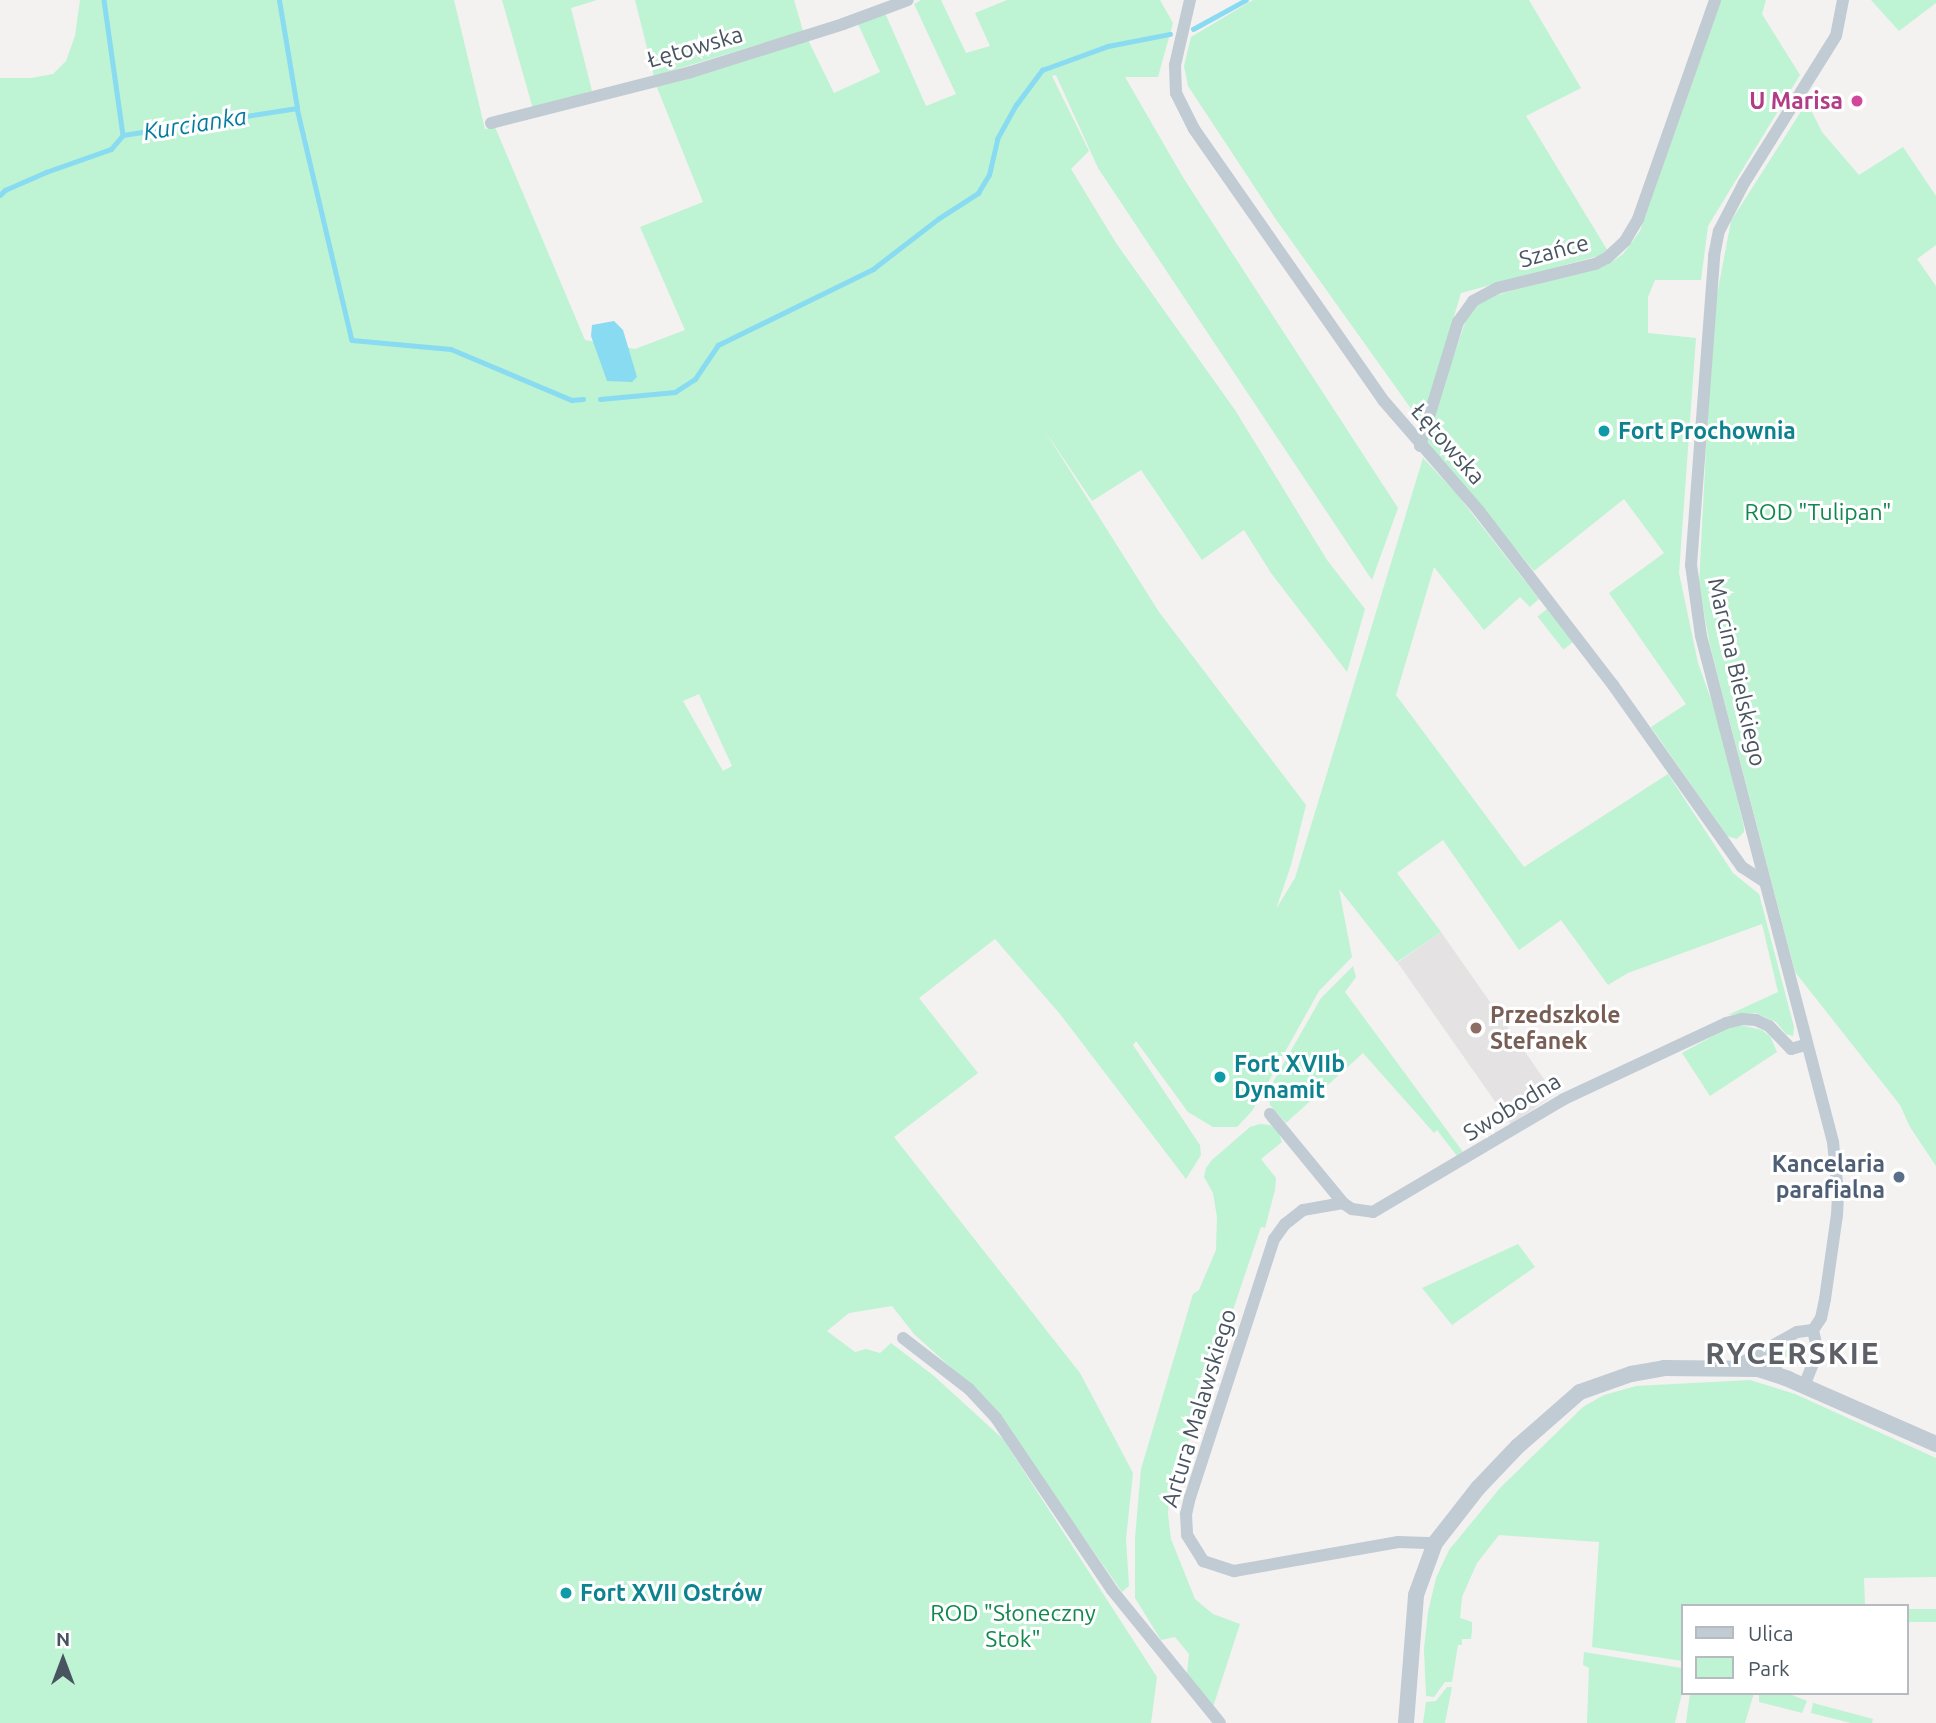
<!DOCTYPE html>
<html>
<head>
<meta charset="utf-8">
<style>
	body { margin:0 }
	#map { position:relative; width:1936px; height:1723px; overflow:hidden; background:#f4f1f1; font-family:Ubuntu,sans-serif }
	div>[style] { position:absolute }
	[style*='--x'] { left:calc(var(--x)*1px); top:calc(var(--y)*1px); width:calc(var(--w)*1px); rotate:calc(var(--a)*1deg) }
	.education>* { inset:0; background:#e5e2e3; transform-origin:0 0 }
	.green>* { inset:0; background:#bef3d3; transform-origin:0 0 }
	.water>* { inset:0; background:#89dbf2 }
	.stream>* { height:4.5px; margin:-2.25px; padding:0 2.25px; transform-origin:2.25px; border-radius:2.25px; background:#89dbf2 }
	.minor>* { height:12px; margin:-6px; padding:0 6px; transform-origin:6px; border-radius:6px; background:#c1cbd3 }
	.tertiary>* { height:16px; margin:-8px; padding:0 8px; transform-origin:8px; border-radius:8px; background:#c1cbd3 }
	.dots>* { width:19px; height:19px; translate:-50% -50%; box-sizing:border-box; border:4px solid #fff; border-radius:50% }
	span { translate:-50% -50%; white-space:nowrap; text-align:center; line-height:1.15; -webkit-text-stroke:6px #fff; paint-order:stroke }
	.street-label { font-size:23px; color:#485460 }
	.hotel-label { font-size:23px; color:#b23c85; font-weight:700 }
	.right { translate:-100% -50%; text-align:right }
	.culture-label { font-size:23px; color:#0d838f; font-weight:700 }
	.left { translate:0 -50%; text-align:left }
	.park-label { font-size:23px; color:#12884e }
	.education-label { font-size:23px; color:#785e54; font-weight:700 }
	.service-label { font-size:23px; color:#4e5e75; font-weight:700 }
	.water-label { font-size:24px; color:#057c9e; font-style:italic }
	.district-label { font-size:30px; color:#5d6167; font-weight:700; letter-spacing:2px }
	.legend { position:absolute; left:1681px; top:1604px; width:228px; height:91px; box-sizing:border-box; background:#fff; border:2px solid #b6bbbf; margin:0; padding:9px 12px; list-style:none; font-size:21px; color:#485460 }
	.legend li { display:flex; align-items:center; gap:14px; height:35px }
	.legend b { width:35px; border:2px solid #b6bbbf }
	.north { position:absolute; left:28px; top:1625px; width:70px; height:70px; -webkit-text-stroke:5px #fff; paint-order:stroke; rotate:0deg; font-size:19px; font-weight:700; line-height:28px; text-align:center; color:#485460 }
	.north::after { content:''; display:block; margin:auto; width:24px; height:32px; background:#485460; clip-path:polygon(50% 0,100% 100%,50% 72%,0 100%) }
</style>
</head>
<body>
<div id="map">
	<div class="education">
		<div style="left:1441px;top:932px;width:198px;height:53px;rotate:55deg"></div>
	</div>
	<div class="green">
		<div style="clip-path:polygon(evenodd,80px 0,454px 0,485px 129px,495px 127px,585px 340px,635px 349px,685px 330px,640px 227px,703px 202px,656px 85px,808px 40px,834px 93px,880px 72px,858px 24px,885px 13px,926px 106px,956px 94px,914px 4px,921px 0,941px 0,966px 53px,990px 46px,975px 13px,1007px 0,1160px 0,1173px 23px,1158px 77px,1125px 77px,1184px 179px,1398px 508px,1372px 580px,1098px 168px,1056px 75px,1052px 76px,1089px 151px,1071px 169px,1116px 243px,1235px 410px,1327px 560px,1365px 609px,1347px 672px,1271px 573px,1244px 530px,1202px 560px,1141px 470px,1092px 501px,1043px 428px,1159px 612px,1306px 805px,1291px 865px,1276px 909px,1295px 878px,1423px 458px,1456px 493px,1539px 599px,1530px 607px,1520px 597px,1484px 630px,1434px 567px,1396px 695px,1524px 867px,1668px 774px,1733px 873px,1759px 894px,1794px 1027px,1793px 1036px,1786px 1034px,1776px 1022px,1756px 1013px,1728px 1015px,1778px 992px,1762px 924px,1628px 973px,1608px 985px,1561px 920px,1519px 950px,1443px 840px,1397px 873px,1441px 932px,1397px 962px,1339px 889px,1352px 957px,1319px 991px,1252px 1111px,1237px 1127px,1213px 1127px,1188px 1112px,1136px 1041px,1133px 1045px,1200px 1145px,1201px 1155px,1186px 1179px,1060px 1014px,995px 939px,919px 998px,978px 1073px,894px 1137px,1080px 1373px,1133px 1473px,1126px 1539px,1129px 1586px,1122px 1592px,990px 1403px,914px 1334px,892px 1306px,849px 1313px,827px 1331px,855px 1352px,866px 1349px,880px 1353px,891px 1343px,934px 1376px,1003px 1439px,1157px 1677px,1151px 1723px,0 1723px,0 78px,31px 78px,53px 74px,66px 61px,75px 36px,80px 0,699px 694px,732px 766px,723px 771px,683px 701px,699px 694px)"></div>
		<div style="clip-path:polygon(502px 0,597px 0,571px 8px,592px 91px,533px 109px)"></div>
		<div style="clip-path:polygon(635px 0,794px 0,803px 31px,654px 76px)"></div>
		<div style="clip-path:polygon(1253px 0,1529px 0,1581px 88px,1526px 116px,1609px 253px,1461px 293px,1422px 424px,1275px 218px,1188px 86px,1184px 66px,1191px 37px)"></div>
		<div style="clip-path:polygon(1721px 0,1766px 0,1762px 14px,1800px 75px,1708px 226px,1701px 280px,1655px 280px,1648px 297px,1648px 333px,1696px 338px,1679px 573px,1698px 663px,1719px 722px,1744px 827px,1744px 832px,1737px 839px,1727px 836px,1651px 727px,1686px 704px,1609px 593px,1664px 553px,1624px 499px,1534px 571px,1425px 439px,1469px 311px,1489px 297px,1609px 264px,1623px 254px,1640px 231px)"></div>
		<div style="clip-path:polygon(1871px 0,1936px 0,1936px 3px,1899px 31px)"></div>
		<div style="clip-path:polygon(1807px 102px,1822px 132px,1859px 175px,1903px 147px,1936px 196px,1936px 245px,1917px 259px,1936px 286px,1936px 1166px,1910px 1127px,1900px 1105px,1795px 972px,1710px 646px,1699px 584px,1713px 316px,1731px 221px)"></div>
		<div style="left:1547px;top:609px;width:42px;height:12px;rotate:52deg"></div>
		<div style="clip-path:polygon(1353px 966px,1356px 977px,1345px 992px,1463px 1152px,1457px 1156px,1437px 1130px,1434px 1133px,1363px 1053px,1286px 1123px,1270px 1105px,1268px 1091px,1321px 998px)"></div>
		<div style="clip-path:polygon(1740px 1025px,1762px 1030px,1770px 1036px,1777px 1052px,1710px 1096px,1682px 1053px,1724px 1030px)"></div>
		<div style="clip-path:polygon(1260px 1124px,1270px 1125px,1278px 1131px,1282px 1142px,1261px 1159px,1276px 1178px,1275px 1190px,1265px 1228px,1261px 1227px,1169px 1500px,1168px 1514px,1171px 1539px,1195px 1599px,1213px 1614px,1240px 1624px,1213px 1707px,1187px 1673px,1189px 1654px,1175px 1637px,1161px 1640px,1135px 1598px,1135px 1538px,1141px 1469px,1193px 1294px,1199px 1290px,1216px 1250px,1217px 1217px,1213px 1193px,1204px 1177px,1206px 1168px,1212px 1160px,1250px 1127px)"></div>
		<div style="clip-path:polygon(1518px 1244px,1535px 1267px,1452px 1325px,1422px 1288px)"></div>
		<div style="clip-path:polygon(1793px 1343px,1806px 1345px,1807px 1350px,1799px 1360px,1789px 1364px,1784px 1361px,1783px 1353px)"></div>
		<div style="clip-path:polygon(1750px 1380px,1795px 1394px,1936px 1458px,1936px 1577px,1864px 1578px,1865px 1606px,1682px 1606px,1682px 1661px,1592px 1647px,1599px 1542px,1499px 1535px,1477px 1563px,1462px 1597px,1460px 1618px,1472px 1622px,1472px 1630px,1471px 1639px,1462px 1639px,1462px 1645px,1458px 1645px,1452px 1682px,1445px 1682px,1434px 1697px,1426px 1696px,1424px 1649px,1428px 1612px,1436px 1578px,1449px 1550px,1500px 1488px,1583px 1407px,1604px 1395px,1636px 1386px)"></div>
		<div style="left:1936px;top:1609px;width:13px;height:30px;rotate:90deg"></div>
		<div style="clip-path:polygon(1584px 1652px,1682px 1668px,1682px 1693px,1675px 1723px,1587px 1723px,1589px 1668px,1583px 1665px)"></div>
		<div style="clip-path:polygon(1447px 1687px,1452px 1687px,1445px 1723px,1423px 1723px,1426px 1702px,1436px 1701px)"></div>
		<div style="clip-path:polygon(1690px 1693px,1754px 1693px,1745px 1723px,1686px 1723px)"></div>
		<div style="clip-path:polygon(1759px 1693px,1787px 1693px,1807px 1701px,1802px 1713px,1759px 1702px)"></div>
		<div style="clip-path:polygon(1813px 1703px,1873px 1719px,1872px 1723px,1851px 1723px,1811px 1713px)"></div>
	</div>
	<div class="water">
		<div style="clip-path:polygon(614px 321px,623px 330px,637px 377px,632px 382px,607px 381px,591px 336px,592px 325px)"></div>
	</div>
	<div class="stream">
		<div style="--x:104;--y:0;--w:136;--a:82"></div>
		<div style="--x:1193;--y:29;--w:60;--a:-28.7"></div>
		<div style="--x:297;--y:108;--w:238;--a:76.7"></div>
		<div style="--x:352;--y:340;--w:99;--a:5.2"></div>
		<div style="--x:451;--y:349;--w:131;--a:22.9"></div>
		<div style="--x:572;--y:400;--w:11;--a:-5"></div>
		<div style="--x:0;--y:195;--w:7;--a:-45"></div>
		<div style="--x:5;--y:190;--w:45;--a:-23.7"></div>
		<div style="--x:46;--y:172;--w:69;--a:-19.5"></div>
		<div style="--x:111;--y:149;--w:18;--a:-49"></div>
		<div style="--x:123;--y:135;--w:176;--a:-8.8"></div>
		<div style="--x:297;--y:108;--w:109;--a:-99.5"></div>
		<div style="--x:600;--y:399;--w:75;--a:-5.3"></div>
		<div style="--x:675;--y:392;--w:24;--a:-33"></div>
		<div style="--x:695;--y:379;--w:41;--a:-55.9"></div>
		<div style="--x:718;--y:345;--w:173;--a:-26.1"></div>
		<div style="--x:873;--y:269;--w:82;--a:-37.6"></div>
		<div style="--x:938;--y:219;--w:48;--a:-33"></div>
		<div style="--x:978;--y:193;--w:21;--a:-59"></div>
		<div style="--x:989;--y:175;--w:37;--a:-77"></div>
		<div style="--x:997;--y:139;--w:39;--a:-61"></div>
		<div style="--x:1016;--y:105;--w:44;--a:-53.4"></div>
		<div style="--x:1042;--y:70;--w:70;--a:-20"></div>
		<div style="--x:1108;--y:46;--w:63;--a:-11"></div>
	</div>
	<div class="minor">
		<div style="--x:1190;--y:0;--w:67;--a:103"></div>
		<div style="--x:1175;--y:65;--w:28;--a:88"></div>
		<div style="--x:1176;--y:93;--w:40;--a:63.4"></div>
		<div style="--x:1194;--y:129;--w:330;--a:55.1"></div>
		<div style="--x:1383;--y:400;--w:147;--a:49.1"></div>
		<div style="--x:1479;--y:511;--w:220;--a:52.4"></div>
		<div style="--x:1613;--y:685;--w:223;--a:54.7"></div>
		<div style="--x:1742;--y:867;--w:27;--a:33"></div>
		<div style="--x:491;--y:123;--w:206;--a:-14.3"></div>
		<div style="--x:691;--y:72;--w:159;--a:-17.5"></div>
		<div style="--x:843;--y:24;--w:69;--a:-20.3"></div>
		<div style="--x:1420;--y:446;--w:130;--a:-73"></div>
		<div style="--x:1458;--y:322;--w:26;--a:-54"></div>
		<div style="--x:1473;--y:301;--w:27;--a:-28"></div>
		<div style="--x:1497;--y:288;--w:101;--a:-13.8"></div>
		<div style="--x:1595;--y:264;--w:13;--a:-27"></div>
		<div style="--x:1607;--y:258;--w:25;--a:-43"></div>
		<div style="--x:1625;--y:241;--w:26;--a:-59"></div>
		<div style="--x:1638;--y:219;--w:232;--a:-70.6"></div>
		<div style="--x:1270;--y:1114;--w:115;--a:50.6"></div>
		<div style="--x:1343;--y:1203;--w:11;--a:34"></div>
		<div style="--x:1352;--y:1209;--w:21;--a:8"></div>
		<div style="--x:1373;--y:1212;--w:222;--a:-30.6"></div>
		<div style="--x:1564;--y:1099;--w:179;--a:-25.1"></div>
		<div style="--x:1726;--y:1023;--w:16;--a:-14"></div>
		<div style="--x:1742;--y:1019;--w:14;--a:4"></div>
		<div style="--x:1756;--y:1020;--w:14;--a:25"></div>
		<div style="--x:1769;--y:1026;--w:32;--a:46"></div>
		<div style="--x:1791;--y:1049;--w:15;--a:-16"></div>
		<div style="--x:1343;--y:1203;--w:41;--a:170.1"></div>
		<div style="--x:1303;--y:1210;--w:23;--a:142"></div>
		<div style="--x:1285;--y:1224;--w:19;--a:126"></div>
		<div style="--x:1274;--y:1239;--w:271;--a:108"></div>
		<div style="--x:1190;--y:1497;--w:17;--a:103"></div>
		<div style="--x:1186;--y:1514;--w:21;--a:87"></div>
		<div style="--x:1187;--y:1535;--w:31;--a:58"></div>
		<div style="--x:1203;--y:1561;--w:33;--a:18"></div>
		<div style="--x:1234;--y:1571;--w:167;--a:-10"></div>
		<div style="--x:1398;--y:1542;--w:37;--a:2"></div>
		<div style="--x:1813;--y:1330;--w:14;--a:-56"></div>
		<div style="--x:1821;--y:1318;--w:19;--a:-78"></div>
		<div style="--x:1825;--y:1299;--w:85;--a:-81.9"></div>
		<div style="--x:1837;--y:1215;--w:22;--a:-87"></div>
		<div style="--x:1838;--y:1193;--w:51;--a:-95.6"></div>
		<div style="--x:1833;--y:1142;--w:523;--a:-104.62"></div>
		<div style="--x:1701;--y:636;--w:72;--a:-98"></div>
		<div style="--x:1691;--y:565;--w:310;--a:-85.7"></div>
		<div style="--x:1714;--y:256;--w:25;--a:-79"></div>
		<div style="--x:1719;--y:231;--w:54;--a:-62.5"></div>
		<div style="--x:1744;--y:183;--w:173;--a:-58"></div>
		<div style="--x:1836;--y:36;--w:37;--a:-79"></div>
		<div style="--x:903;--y:1338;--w:83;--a:37.7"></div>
		<div style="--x:969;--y:1389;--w:40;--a:47"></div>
		<div style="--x:996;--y:1418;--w:207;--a:56"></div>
		<div style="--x:1112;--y:1590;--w:171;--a:50.9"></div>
		<div style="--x:1775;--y:1345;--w:14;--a:98"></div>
		<div style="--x:1773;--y:1359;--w:17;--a:73"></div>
		<div style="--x:1734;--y:1367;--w:72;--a:-29.1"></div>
		<div style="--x:1797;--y:1332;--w:16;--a:-7"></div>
		<div style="--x:1804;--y:1386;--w:37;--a:-68"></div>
		<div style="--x:1818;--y:1352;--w:23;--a:-103"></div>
	</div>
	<div class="tertiary">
		<div style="--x:1406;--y:1723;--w:128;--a:-85.5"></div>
		<div style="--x:1416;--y:1595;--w:55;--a:-69.9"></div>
		<div style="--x:1435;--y:1543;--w:70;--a:-52"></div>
		<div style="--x:1478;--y:1488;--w:58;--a:-46.4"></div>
		<div style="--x:1518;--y:1446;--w:82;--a:-41.1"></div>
		<div style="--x:1580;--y:1392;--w:54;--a:-19.4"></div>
		<div style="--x:1631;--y:1374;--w:34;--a:-10"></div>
		<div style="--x:1664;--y:1368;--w:94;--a:0.6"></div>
		<div style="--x:1758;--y:1369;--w:32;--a:18"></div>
		<div style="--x:1788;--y:1379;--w:162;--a:23.7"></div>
	</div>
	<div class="dots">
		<div style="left:1857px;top:101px;background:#d1479c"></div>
		<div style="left:1604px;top:431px;background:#0f9aa8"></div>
		<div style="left:1476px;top:1028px;background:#8d6e63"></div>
		<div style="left:1220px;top:1077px;background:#0f9aa8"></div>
		<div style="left:1899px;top:1177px;background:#5c6f8a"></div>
		<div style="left:566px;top:1593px;background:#0f9aa8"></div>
	</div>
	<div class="street-label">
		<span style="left:695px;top:47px;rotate:-16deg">Łętowska</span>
		<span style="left:1554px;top:251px;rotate:-15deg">Szańce</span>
		<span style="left:1448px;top:444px;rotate:49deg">Łętowska</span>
		<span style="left:1737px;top:672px;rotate:77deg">Marcina Bielskiego</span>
		<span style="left:1512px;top:1107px;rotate:-31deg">Swobodna</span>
		<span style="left:1199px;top:1408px;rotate:-73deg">Artura Malawskiego</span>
	</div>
	<div class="hotel-label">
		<span class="right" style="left:1843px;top:101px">U Marisa</span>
	</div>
	<div class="culture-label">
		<span class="left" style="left:1618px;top:431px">Fort Prochownia</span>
		<span class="left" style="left:1234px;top:1077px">Fort XVIIb<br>Dynamit</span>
		<span class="left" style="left:580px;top:1593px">Fort XVII Ostrów</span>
	</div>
	<div class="park-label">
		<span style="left:1818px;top:512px">ROD "Tulipan"</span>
		<span style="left:1013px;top:1626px">ROD "Słoneczny<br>Stok"</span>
	</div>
	<div class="education-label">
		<span class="left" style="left:1490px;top:1028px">Przedszkole<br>Stefanek</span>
	</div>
	<div class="service-label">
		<span class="right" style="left:1885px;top:1177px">Kancelaria<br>parafialna</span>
	</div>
	<div class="water-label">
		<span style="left:195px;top:124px;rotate:-9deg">Kurcianka</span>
	</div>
	<div class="district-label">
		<span style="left:1793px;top:1353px">RYCERSKIE</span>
	</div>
	<ul class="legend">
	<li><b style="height:9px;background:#c1cbd3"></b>Ulica</li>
	<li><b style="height:19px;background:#bef3d3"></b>Park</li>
	</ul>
	<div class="north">N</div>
</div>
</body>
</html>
